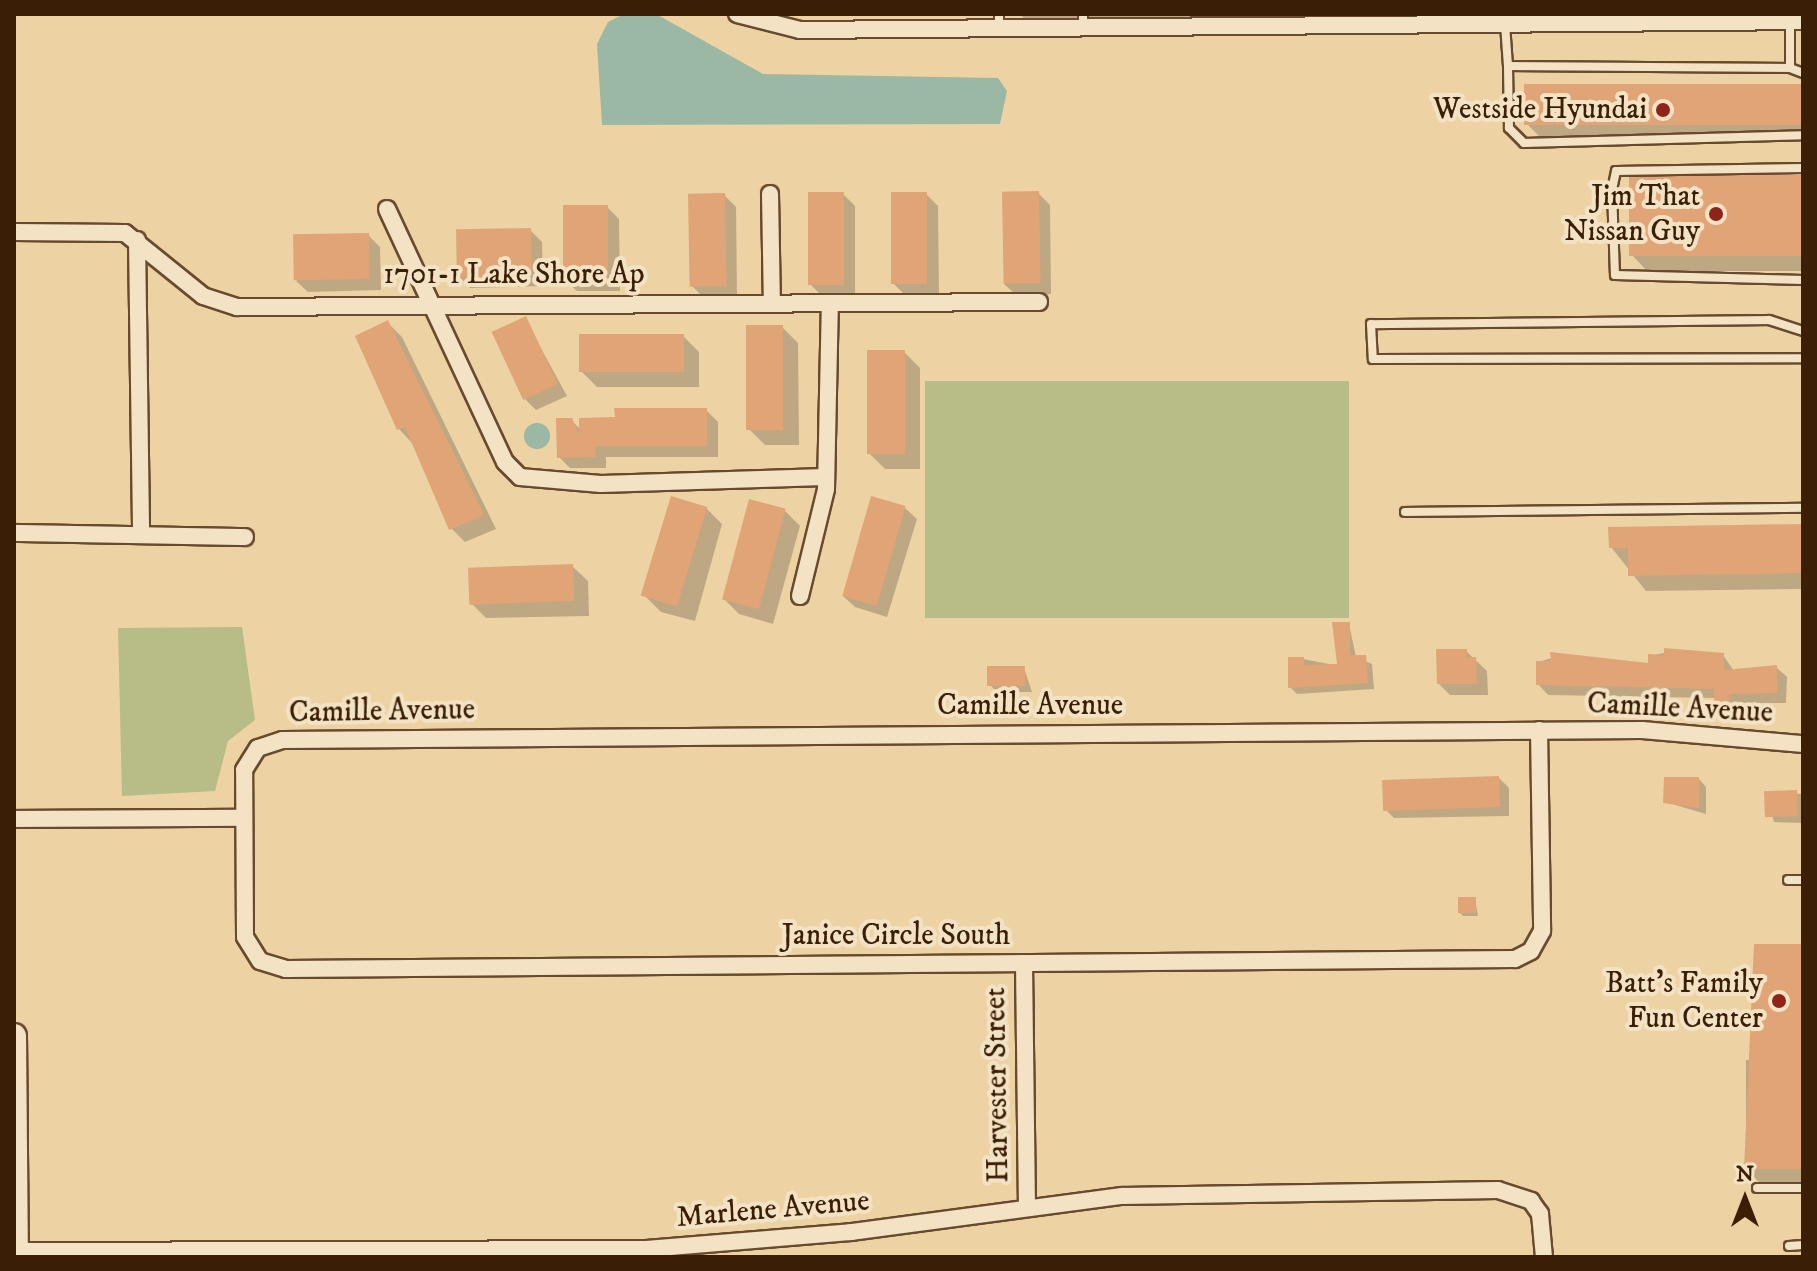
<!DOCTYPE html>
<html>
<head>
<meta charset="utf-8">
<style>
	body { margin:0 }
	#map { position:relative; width:1817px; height:1271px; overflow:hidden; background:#edd2a4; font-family:"IM FELL DW Pica",serif }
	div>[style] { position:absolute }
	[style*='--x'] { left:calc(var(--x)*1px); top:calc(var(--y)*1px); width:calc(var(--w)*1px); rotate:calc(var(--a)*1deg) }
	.green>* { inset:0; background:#b8bc86; transform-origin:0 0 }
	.water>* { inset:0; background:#9ab8a3 }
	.round { border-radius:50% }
	.shadow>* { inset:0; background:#0003 }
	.building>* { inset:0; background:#e0a476; transform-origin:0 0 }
	.roads { filter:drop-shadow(2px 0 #684b2e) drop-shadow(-2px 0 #684b2e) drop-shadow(0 2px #684b2e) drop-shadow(0 -2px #684b2e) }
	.lane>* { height:8px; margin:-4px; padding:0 4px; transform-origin:4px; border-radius:4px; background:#f3e2c4 }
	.street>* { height:16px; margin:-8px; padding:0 8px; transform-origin:8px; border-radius:8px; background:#f3e2c4 }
	.secondary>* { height:24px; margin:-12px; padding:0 12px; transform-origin:12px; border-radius:12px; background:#f3e2c4 }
	.dots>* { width:22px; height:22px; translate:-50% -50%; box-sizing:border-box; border:4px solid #f3e2c4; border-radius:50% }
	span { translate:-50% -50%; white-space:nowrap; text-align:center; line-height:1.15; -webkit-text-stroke:8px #f3e2c4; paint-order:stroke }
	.poi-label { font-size:30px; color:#3b1e06 }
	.right { translate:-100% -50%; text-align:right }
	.street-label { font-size:30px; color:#3b1e06 }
	.frame { position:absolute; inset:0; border:16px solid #3b1e06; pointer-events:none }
	.north { position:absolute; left:1705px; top:1159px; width:80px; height:80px; -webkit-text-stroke:6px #f3e2c4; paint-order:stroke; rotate:0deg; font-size:22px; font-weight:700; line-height:32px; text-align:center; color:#3b1e06 }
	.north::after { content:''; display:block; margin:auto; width:28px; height:36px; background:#3b1e06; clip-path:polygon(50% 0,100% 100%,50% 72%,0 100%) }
</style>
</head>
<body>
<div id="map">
	<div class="green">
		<div style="left:1349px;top:381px;width:237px;height:424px;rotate:90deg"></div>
		<div style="clip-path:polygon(242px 627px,255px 720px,228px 741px,215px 791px,122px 796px,118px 628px)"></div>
	</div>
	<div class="water">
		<div style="clip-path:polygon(624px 14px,656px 14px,763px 74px,998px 78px,1007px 91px,1000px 124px,602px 125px,597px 44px,608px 22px)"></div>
		<div class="round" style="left:524px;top:423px;width:26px;height:26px"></div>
	</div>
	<div class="shadow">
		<div style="clip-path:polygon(1020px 14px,1803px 14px,1036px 32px)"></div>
		<div style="clip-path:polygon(1803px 87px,1803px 140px,1542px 139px,1526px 123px)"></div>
		<div style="clip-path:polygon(1803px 177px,1803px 271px,1647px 271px,1632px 255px)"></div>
		<div style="clip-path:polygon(1038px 193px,1050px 205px,1051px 294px,1016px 295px,1004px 284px)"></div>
		<div style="clip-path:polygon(843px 194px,855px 206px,855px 296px,822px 296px,810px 284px)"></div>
		<div style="clip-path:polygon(926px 194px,938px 206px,939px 295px,905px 295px,893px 283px)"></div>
		<div style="clip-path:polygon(724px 195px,736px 207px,737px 297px,703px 297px,691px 285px)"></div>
		<div style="clip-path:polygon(607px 207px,619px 219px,620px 291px,577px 291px,565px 280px)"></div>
		<div style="clip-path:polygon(530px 230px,542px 242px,543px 286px,470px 288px,459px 276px)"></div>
		<div style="clip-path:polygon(368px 235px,380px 247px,381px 290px,308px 292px,296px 281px)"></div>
		<div style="clip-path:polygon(525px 319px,567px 396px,536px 410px,524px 398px)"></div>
		<div style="clip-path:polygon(388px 323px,402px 337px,496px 529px,465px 542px,451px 528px,412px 443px,399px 429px)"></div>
		<div style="clip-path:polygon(782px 327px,798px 343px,799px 445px,765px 445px,749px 429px)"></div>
		<div style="clip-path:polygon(683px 336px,699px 352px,699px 387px,597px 387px,581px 371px)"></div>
		<div style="clip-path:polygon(904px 352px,920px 368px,920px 469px,885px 469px,869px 453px)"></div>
		<div style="clip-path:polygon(706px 410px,718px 422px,718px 457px,606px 457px,606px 468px,570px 468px,559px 457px,571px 420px,581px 430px)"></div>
		<div style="clip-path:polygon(706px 508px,722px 524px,695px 621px,661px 612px,645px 596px)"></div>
		<div style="clip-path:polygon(905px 508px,917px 519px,887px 617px,855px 607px,843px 596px)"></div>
		<div style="clip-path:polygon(785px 511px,800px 526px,773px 624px,739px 614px,723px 598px)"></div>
		<div style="clip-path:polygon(1803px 526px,1803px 589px,1646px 591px,1611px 547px)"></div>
		<div style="clip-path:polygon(572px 566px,588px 581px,589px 616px,486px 618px,470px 602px)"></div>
		<div style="clip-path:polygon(1349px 624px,1356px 657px,1372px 664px,1374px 689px,1297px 694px,1290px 687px,1303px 659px,1339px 666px)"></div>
		<div style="clip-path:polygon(1677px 650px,1723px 655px,1734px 671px,1776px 667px,1787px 677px,1786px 703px,1739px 703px,1739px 713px,1726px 713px,1716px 698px,1548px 695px,1538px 684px,1538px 662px,1566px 654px,1650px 665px,1650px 656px)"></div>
		<div style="clip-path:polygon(1466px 651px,1487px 671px,1488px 695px,1450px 695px,1439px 684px)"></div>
		<div style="clip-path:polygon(1024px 668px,1032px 692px,997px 692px,990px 685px)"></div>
		<div style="clip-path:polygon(1499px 778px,1509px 788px,1509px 816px,1394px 818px,1384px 808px)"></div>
		<div style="clip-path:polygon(1699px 779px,1706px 787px,1706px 814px,1665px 802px)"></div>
		<div style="clip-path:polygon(1766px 793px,1803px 794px,1803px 823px,1774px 822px)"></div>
		<div style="clip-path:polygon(1475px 899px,1478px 916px,1463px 916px,1460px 913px)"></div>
		<div style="clip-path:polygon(1803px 946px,1803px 1184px,1762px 1185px,1746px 1169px,1746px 1060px,1757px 1060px)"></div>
	</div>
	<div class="building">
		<div style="left:1803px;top:84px;width:41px;height:279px;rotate:90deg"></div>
		<div style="left:1803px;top:175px;width:81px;height:174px;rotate:90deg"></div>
		<div style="left:1039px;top:191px;width:92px;height:37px;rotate:89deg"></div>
		<div style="left:808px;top:192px;width:36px;height:93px"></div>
		<div style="left:891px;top:192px;width:36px;height:92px"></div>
		<div style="left:725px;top:193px;width:93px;height:37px;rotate:89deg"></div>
		<div style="left:563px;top:205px;width:45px;height:76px"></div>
		<div style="left:531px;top:228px;width:48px;height:75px;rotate:89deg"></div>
		<div style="left:369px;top:233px;width:46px;height:76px;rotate:89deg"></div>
		<div style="left:526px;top:316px;width:75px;height:38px;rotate:65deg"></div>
		<div style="clip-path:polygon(388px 320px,484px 515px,449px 530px,405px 427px,397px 430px,355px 336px)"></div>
		<div style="left:746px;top:325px;width:37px;height:105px"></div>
		<div style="left:579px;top:334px;width:105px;height:38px"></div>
		<div style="left:867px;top:350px;width:38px;height:104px"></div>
		<div style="clip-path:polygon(614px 408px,707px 408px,707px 446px,595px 446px,596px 457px,557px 458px,556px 418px,572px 418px,579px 435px,579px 418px,615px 417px)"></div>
		<div style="left:671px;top:496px;width:38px;height:104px;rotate:17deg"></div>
		<div style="left:871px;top:496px;width:36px;height:104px;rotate:16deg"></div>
		<div style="left:749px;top:499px;width:38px;height:104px;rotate:15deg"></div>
		<div style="clip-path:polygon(1803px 524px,1803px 573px,1628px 576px,1628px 548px,1609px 548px,1608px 527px)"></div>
		<div style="left:573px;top:564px;width:37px;height:105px;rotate:88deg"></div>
		<div style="clip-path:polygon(1332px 622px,1350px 622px,1350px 655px,1366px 655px,1368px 683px,1288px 688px,1288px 657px,1304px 657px,1304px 665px,1337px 664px)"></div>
		<div style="clip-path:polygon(1664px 648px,1724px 653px,1724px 670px,1777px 665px,1777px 693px,1729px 694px,1729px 703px,1714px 703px,1714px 689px,1536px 685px,1536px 661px,1551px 661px,1550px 652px,1648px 663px,1648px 654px,1664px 655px)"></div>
		<div style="clip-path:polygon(1436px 649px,1467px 649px,1467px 657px,1476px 657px,1477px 684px,1437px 684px)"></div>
		<div style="left:987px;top:666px;width:38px;height:20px"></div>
		<div style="left:1499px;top:776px;width:31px;height:117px;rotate:88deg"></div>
		<div style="clip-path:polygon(1664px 777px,1699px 777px,1699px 808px,1663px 803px)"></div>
		<div style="left:1797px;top:790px;width:26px;height:33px;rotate:88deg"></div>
		<div style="left:1458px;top:897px;width:18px;height:16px"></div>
		<div style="clip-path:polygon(1754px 944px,1803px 944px,1803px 1169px,1744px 1169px)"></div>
	</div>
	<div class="roads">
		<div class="lane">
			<div style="--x:999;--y:14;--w:13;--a:90"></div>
			<div style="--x:1083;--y:14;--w:12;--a:90"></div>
			<div style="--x:1505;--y:24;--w:42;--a:85.9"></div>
			<div style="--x:1508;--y:66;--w:282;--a:0.4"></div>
			<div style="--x:1790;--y:68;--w:47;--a:-90"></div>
			<div style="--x:1508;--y:66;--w:62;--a:89.1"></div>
			<div style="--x:1509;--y:128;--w:21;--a:45"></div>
			<div style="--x:1524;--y:143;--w:279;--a:-1.6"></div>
			<div style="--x:1790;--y:68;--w:14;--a:21"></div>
			<div style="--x:1803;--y:168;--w:187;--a:179.1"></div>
			<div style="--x:1616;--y:171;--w:19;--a:102"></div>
			<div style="--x:1612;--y:190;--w:85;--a:88"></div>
			<div style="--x:1615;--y:275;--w:188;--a:1.5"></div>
			<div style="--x:1803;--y:331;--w:36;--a:-162"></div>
			<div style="--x:1769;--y:320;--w:398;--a:179.4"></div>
			<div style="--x:1371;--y:324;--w:35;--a:87"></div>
			<div style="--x:1373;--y:359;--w:430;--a:-0.1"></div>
			<div style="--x:1405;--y:512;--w:398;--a:-0.6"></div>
			<div style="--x:1788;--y:880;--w:15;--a:0"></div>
			<div style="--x:1757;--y:1188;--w:46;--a:0"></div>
			<div style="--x:1789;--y:1246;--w:14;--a:-4"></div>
		</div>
		<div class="street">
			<div style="--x:737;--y:14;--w:65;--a:14.3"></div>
			<div style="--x:800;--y:30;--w:1003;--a:-0.51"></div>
			<div style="--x:770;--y:194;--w:110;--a:89"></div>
			<div style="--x:387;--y:209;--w:279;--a:65"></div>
			<div style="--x:505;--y:462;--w:21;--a:45"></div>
			<div style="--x:520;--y:477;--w:81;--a:4.9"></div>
			<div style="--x:601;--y:484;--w:224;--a:-1.8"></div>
			<div style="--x:14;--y:232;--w:111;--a:0.5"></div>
			<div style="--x:125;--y:233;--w:100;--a:38.9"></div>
			<div style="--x:203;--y:296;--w:36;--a:18"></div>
			<div style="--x:237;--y:307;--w:802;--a:-0.36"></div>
			<div style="--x:137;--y:240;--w:294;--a:89.2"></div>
			<div style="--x:14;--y:533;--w:231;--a:1"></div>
			<div style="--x:800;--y:596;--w:110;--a:-76.3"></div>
			<div style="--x:826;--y:489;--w:186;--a:-88.8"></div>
			<div style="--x:1539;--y:730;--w:201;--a:89.1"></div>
			<div style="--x:1542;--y:931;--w:23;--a:119"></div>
			<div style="--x:1531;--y:951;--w:18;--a:153"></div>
			<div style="--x:1515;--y:959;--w:1229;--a:179.53"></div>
			<div style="--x:286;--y:969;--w:27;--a:-163"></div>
			<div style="--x:260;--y:961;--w:28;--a:-122"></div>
			<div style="--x:245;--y:937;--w:167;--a:-90.3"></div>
			<div style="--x:244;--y:770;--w:26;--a:-58"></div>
			<div style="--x:258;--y:748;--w:26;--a:-18"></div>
			<div style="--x:283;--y:740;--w:1359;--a:-0.42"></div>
			<div style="--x:1642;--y:730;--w:162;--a:5"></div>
			<div style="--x:14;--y:819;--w:227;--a:-0.3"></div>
			<div style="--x:1024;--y:963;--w:244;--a:89.3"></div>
			<div style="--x:16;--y:1251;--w:629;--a:-0.18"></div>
			<div style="--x:645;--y:1249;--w:207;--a:-4.7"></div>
			<div style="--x:851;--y:1232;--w:273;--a:-7.6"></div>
			<div style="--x:1122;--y:1196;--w:376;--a:-0.9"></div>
			<div style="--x:1498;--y:1190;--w:35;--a:18"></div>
			<div style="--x:1531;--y:1201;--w:16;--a:55"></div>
			<div style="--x:1540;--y:1214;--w:43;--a:84.7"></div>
		</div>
		<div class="secondary">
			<div style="--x:14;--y:1036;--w:221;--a:89.5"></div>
		</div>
	</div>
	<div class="dots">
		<div style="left:1663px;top:110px;background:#8f2418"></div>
		<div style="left:1716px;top:214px;background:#8f2418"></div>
		<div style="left:1779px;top:1001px;background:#8f2418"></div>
	</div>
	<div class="poi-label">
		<span class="right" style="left:1647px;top:110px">Westside Hyundai</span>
		<span class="right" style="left:1700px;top:214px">Jim That<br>Nissan Guy</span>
		<span class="right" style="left:1763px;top:1001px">Batt's Family<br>Fun Center</span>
	</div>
	<div class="street-label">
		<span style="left:514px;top:275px">1701-1 Lake Shore Ap</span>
		<span style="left:1030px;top:706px">Camille Avenue</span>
		<span style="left:1680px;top:709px;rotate:3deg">Camille Avenue</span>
		<span style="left:382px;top:712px;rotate:-1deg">Camille Avenue</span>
		<span style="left:896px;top:936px">Janice Circle South</span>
		<span style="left:998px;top:1085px;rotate:-91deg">Harvester Street</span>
		<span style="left:773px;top:1210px;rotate:-5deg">Marlene Avenue</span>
	</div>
	<div class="frame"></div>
	<div class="north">N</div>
</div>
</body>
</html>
